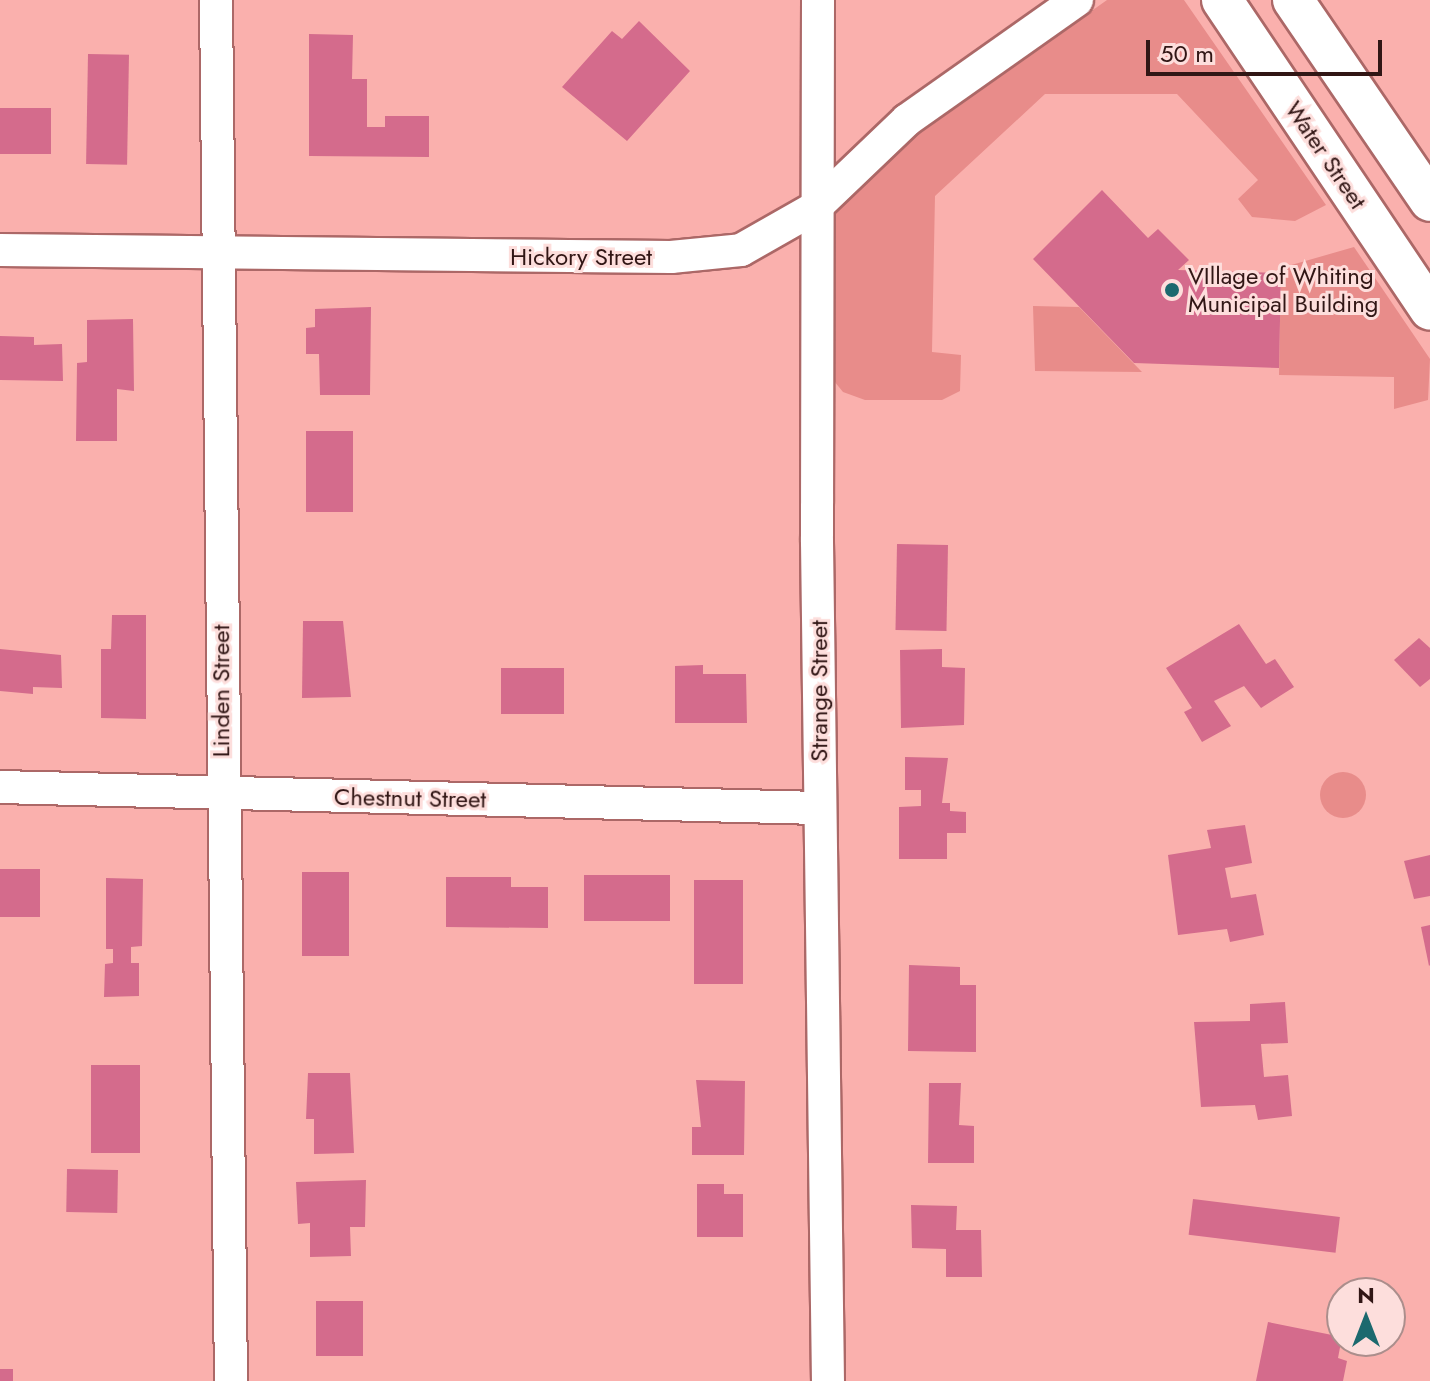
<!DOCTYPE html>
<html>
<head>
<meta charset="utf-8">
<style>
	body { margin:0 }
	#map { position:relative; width:1430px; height:1381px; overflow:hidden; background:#fab0ad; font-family:Jost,sans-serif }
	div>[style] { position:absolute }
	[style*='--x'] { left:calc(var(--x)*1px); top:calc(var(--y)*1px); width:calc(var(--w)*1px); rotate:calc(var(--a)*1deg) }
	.green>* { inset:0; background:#e88c8a }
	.round { border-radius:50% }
	.building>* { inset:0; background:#d46b8c; transform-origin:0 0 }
	.roads { filter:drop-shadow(2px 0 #ac6867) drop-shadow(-2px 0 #ac6867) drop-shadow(0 2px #ac6867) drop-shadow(0 -2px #ac6867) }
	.minor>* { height:32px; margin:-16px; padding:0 16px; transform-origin:16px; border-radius:16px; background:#fff }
	.major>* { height:40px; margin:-20px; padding:0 20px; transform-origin:20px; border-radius:20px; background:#fff }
	.dots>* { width:22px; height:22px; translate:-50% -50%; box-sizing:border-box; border:4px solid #fddedc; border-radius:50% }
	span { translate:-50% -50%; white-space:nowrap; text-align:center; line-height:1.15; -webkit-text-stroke:6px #fddedc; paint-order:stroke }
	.street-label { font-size:24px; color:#311615 }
	.poi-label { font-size:24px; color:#311615 }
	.left { translate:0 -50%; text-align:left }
	.north { position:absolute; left:1326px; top:1277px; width:80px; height:80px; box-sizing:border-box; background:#fddedc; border:2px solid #ab8e8c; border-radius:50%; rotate:0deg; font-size:22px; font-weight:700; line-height:32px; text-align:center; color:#311615 }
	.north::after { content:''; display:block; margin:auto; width:28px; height:36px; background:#1c696e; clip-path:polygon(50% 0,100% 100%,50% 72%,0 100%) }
	.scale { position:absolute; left:1146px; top:40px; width:236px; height:36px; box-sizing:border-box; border:4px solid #311615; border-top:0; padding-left:10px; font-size:24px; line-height:28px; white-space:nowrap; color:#311615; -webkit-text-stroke:6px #fddedc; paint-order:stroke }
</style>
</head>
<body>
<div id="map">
	<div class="green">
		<div style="clip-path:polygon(1107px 0,1184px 0,1326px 205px,1295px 221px,1252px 217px,1238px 199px,1258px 180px,1177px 94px,1045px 94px,935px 196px,932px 352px,961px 355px,960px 391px,942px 400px,865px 400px,843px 392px,830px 376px,830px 226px,841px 199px,869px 169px)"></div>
		<div style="clip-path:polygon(1354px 247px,1430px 359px,1428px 400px,1394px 409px,1394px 377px,1279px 375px,1281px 268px)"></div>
		<div style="clip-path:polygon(1033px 306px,1079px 307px,1142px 372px,1035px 371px)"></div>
		<div class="round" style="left:1320px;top:772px;width:46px;height:46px"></div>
	</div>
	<div class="building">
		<div style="clip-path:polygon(639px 21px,690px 71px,627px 141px,562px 87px,612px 31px,622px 39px)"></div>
		<div style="clip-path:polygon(309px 34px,353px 35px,352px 79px,367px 79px,367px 127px,385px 127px,385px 116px,429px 116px,429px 157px,309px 156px)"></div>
		<div style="left:88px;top:54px;width:41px;height:110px;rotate:1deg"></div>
		<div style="left:0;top:108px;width:51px;height:46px"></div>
		<div style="clip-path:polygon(1102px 190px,1148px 238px,1158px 229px,1189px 260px,1178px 270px,1281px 273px,1279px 368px,1134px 363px,1033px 259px)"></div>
		<div style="clip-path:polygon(371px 307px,370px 395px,320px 395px,319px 354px,306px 354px,306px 328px,315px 327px,315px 309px)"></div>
		<div style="clip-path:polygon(133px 319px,134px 391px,117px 389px,117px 441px,76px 441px,77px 363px,87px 362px,87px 320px)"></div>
		<div style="clip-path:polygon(0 336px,34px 337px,34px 345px,62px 344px,63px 381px,0 380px)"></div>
		<div style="left:306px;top:431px;width:47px;height:81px"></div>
		<div style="left:897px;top:544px;width:51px;height:86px;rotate:1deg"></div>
		<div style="clip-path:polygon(112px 615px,146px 615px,146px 719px,101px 718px,101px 649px,111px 649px)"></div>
		<div style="clip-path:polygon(303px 621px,343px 621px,351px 697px,302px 698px)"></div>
		<div style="clip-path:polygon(1239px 624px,1266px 664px,1275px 659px,1294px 687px,1261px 708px,1244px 686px,1214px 701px,1231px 726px,1202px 742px,1184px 712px,1192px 708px,1166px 668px)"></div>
		<div style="clip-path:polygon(1419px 638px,1430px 648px,1430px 679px,1420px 687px,1394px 660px)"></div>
		<div style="clip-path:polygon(0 649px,61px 655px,62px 688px,33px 687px,33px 694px,0 691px)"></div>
		<div style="clip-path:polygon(942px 649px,942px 667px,965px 668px,964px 725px,901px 728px,900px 650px)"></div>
		<div style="clip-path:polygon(703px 665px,703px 674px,746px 674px,747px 723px,675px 723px,675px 666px)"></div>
		<div style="left:501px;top:668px;width:63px;height:46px"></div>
		<div style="clip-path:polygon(905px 757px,948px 758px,942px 803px,950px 803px,950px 811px,966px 812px,966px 833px,947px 833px,947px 859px,899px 859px,899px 807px,921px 806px,921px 790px,905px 790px)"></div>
		<div style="clip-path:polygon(1245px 825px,1252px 863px,1225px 868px,1231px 898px,1256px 894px,1264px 935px,1230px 942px,1227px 929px,1178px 935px,1168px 855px,1211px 848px,1207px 830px)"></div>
		<div style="clip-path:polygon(1430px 855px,1430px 896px,1414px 899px,1404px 861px)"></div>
		<div style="left:0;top:869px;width:40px;height:48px"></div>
		<div style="left:302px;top:872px;width:47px;height:84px"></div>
		<div style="left:670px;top:875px;width:46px;height:86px;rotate:90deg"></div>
		<div style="clip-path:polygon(446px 877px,511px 877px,511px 887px,548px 887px,548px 928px,446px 927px)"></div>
		<div style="clip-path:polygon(106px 878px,143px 879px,142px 946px,131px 947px,131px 963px,139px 963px,139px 996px,104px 997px,105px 964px,113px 963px,113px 949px,106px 949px)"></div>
		<div style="left:694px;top:880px;width:49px;height:104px"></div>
		<div style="clip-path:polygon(1430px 925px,1430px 965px,1429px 966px,1421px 927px)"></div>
		<div style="clip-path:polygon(909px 965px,960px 967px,960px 985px,976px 985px,976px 1052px,908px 1051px)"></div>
		<div style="clip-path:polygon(1285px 1002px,1288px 1043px,1261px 1044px,1264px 1077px,1288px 1075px,1292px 1116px,1258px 1120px,1255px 1105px,1201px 1107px,1194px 1022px,1250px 1021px,1250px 1004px)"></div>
		<div style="left:91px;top:1065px;width:49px;height:88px"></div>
		<div style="clip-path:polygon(308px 1073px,350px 1073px,354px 1153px,314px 1154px,314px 1119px,306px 1119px)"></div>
		<div style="clip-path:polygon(696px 1080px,745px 1081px,744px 1155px,692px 1155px,692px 1127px,701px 1127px)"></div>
		<div style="clip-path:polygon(929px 1083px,961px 1083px,959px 1125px,974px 1126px,974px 1163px,928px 1163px)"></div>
		<div style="left:67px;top:1169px;width:51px;height:43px;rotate:1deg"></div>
		<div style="clip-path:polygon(366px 1180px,365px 1227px,350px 1227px,351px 1256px,310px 1257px,310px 1223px,298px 1224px,296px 1182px)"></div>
		<div style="clip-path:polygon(697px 1184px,724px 1184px,724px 1194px,743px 1194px,743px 1237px,697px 1237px)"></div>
		<div style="left:1193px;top:1199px;width:148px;height:36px;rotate:7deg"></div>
		<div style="clip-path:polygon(911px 1205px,957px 1206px,956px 1230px,981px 1230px,982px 1277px,946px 1277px,946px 1249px,912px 1248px)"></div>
		<div style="left:363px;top:1301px;width:55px;height:47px;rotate:90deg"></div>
		<div style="clip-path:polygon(1268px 1322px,1342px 1337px,1338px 1358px,1347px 1361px,1343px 1381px,1256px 1381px)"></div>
		<div style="left:0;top:1369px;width:13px;height:12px"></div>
	</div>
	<div class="roads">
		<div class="minor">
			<div style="--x:216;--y:0;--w:1381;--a:89.38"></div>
			<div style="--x:818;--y:0;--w:542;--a:90.11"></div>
			<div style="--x:817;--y:542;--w:839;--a:89.25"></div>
			<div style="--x:0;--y:250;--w:671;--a:0.6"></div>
			<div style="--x:671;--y:257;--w:70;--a:-5.7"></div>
			<div style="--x:741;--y:250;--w:85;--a:-29.6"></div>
			<div style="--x:815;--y:208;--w:127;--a:-43.7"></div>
			<div style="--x:907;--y:120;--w:208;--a:-35.2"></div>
			<div style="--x:0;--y:787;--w:820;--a:1.47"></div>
		</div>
		<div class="major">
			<div style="--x:1222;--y:0;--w:373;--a:56.1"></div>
			<div style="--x:1293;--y:0;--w:243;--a:55.7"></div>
		</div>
	</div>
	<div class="dots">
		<div style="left:1172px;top:290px;background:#1c696e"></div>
	</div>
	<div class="street-label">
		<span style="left:1326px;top:155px;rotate:56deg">Water Street</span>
		<span style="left:581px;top:257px">Hickory Street</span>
		<span style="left:221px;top:691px;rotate:-90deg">Linden Street</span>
		<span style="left:819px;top:691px;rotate:-90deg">Strange Street</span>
		<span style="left:410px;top:798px;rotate:1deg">Chestnut Street</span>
	</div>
	<div class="poi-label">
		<span class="left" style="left:1188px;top:290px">VIllage of Whiting<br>Municipal Building</span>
	</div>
	<div class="north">N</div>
	<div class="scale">50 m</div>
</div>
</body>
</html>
